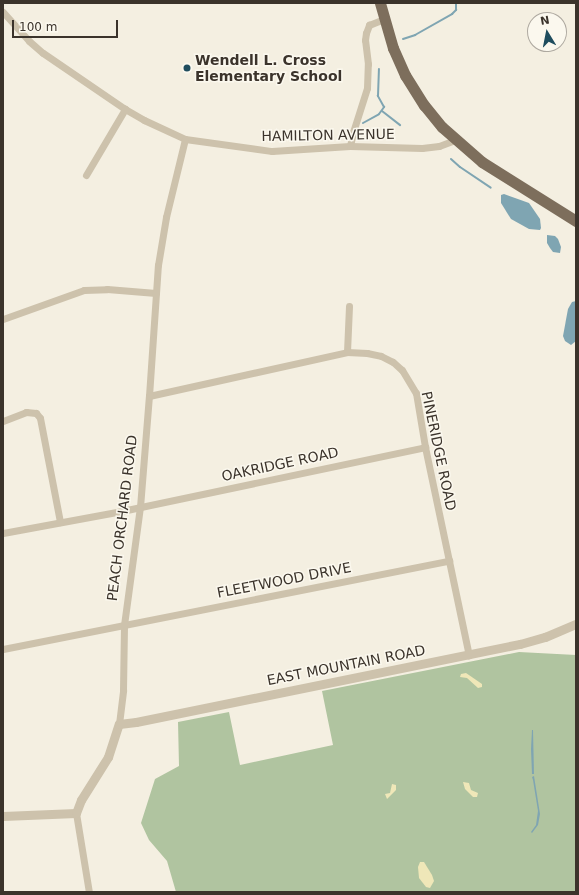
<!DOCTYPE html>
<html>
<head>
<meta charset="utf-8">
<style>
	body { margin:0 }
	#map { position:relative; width:579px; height:895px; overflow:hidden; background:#f4efe1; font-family:"DejaVu Sans",sans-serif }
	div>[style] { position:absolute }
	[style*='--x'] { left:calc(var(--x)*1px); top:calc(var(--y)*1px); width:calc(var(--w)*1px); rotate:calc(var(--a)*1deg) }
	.green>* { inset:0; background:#b0c4a0 }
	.sand>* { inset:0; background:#efe7b8 }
	.water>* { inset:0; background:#7fa5b2 }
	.stream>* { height:2px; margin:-1px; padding:0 1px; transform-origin:1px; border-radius:1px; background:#7fa5b2 }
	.minor>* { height:7px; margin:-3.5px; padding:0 3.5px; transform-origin:3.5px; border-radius:3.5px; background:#cdc2ac }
	.tertiary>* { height:9px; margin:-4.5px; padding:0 4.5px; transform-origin:4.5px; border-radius:4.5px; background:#cdc2ac }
	.primary>* { height:11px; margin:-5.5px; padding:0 5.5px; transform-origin:5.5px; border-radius:5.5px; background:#7d6e5c }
	.dots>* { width:11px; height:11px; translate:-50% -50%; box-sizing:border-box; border:2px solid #fbf8ee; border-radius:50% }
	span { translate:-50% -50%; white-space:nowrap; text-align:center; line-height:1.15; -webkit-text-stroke:3px #fbf8ee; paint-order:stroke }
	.poi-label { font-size:14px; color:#3b332b; font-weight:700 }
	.left { translate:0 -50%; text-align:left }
	.street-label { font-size:14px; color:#3b332b }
	.frame { position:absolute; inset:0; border:4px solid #3b332b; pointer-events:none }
	.north { position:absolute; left:527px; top:12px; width:40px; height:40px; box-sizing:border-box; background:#fbf8ee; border:1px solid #aea9a0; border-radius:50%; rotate:350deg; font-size:11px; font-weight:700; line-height:16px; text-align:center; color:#3b332b }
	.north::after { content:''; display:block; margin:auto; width:14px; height:18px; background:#1f4d5e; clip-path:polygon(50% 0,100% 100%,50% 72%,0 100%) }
	.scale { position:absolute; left:12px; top:20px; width:106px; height:18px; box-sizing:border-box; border:2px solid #3b332b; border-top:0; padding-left:5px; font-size:12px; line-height:14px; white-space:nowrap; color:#3b332b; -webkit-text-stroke:3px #fbf8ee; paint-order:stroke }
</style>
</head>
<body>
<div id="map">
	<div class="green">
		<div style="clip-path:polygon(519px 652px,576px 655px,576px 892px,176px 892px,167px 861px,149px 840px,141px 823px,155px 779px,179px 766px,178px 722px,229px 712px,240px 765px,333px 745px,322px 691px)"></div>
	</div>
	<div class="sand">
		<div style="clip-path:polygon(466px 673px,482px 684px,482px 687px,478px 688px,467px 678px,460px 677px,461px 674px)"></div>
		<div style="clip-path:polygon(463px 782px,469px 783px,471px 790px,478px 793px,477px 797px,473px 797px,465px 789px)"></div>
		<div style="clip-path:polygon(392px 784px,396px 785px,396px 790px,387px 799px,385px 794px,390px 793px)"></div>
		<div style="clip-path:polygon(420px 862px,424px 862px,432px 875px,434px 881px,430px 888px,426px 887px,419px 878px,418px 867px)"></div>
	</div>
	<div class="water">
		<div style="clip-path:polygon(504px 194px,529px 203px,540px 219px,541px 228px,540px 230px,529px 229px,511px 219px,501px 203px,501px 195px)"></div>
		<div style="clip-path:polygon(547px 235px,555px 236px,558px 239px,561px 247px,560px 253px,553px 252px,550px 248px,547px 243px)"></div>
		<div style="clip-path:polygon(576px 301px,576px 341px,571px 345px,565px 341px,563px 336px,568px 309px,572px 302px)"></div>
		<div style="clip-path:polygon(532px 730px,533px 730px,534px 774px,532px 774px,531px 749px)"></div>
		<div style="clip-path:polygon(534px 776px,540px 814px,538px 825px,532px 833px,531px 832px,536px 825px,538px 811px,533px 780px,532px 777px)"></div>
	</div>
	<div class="stream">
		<div style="--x:403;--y:39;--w:13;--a:-18"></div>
		<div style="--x:415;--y:35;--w:43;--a:-29.6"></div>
		<div style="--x:452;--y:14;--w:6;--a:-45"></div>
		<div style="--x:456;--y:10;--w:7;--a:-90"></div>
		<div style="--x:382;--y:111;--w:23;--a:38"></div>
		<div style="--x:363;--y:123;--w:18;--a:-29"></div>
		<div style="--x:379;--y:114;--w:9;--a:-54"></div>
		<div style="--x:384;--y:107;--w:13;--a:-119"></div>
		<div style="--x:378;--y:96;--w:27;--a:-88"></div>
		<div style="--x:451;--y:159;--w:12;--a:42"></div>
		<div style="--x:460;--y:167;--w:37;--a:34"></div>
	</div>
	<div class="minor">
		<div style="--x:3;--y:12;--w:39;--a:48"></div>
		<div style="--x:29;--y:41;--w:18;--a:41"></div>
		<div style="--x:43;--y:53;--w:99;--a:34.3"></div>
		<div style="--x:125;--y:109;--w:22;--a:30"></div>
		<div style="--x:144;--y:120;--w:45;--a:24.9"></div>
		<div style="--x:185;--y:139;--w:88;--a:7.9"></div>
		<div style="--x:272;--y:151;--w:78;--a:-3.7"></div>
		<div style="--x:350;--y:146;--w:72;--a:1.6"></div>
		<div style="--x:422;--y:148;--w:17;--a:-7"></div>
		<div style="--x:439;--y:146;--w:17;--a:-21"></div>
		<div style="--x:350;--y:146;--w:14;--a:-78"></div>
		<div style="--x:353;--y:132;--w:46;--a:-72.3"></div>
		<div style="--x:367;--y:88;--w:24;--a:-88"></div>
		<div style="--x:368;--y:64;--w:24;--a:-97"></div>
		<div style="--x:365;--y:40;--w:7;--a:-82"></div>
		<div style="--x:366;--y:33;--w:9;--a:-69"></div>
		<div style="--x:369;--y:25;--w:16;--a:-22"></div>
		<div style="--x:86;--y:175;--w:77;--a:-59.4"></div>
		<div style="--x:3;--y:319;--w:86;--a:-19.7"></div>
		<div style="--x:84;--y:290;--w:23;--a:-2"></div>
		<div style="--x:107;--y:289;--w:49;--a:4.7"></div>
		<div style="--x:347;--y:352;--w:46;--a:-87.5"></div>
		<div style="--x:149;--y:396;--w:203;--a:-12.5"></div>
		<div style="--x:347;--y:352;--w:20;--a:3"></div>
		<div style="--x:367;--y:353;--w:14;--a:12"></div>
		<div style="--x:381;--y:356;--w:13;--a:27"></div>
		<div style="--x:393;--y:362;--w:12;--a:42"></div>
		<div style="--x:402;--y:370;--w:27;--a:59"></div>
		<div style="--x:416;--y:393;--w:55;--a:80.5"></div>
		<div style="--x:425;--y:447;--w:213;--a:78.1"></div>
		<div style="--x:3;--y:421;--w:25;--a:-21"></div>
		<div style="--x:26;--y:412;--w:10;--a:6"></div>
		<div style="--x:36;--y:413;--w:6;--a:51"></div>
		<div style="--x:40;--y:418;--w:106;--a:79.1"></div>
		<div style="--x:3;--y:533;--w:121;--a:-10.5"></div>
		<div style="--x:122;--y:511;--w:310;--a:-11.9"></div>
		<div style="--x:3;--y:649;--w:455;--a:-11.2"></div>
		<div style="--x:119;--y:724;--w:34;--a:-83"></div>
		<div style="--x:123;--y:690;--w:65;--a:-89.1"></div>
		<div style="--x:124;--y:625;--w:119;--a:-82.3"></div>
		<div style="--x:140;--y:507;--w:111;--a:-85.4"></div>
		<div style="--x:149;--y:396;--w:131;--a:-86.1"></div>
		<div style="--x:158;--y:265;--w:49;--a:-80.5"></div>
		<div style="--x:166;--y:217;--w:80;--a:-76.3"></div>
		<div style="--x:76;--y:813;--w:80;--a:80.7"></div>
	</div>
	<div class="tertiary">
		<div style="--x:3;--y:816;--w:73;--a:-2.4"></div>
		<div style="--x:76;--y:813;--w:14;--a:-69"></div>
		<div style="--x:81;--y:800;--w:51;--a:-57.9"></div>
		<div style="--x:108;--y:757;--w:35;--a:-72"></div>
		<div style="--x:119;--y:724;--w:17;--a:-7"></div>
		<div style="--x:136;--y:722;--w:392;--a:-11.5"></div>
		<div style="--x:520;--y:644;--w:26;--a:-16"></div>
		<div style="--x:545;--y:637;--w:34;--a:-23"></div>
	</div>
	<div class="primary">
		<div style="--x:380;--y:3;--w:47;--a:73.9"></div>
		<div style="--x:393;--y:48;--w:30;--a:66"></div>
		<div style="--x:405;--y:75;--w:36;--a:58"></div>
		<div style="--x:424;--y:105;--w:28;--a:51"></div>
		<div style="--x:442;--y:127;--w:53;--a:41.2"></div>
		<div style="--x:482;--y:162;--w:111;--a:32.1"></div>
	</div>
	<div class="dots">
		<div style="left:187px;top:68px;background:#1f4d5e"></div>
	</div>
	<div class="poi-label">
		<span class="left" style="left:195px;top:68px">Wendell L. Cross<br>Elementary School</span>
	</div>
	<div class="street-label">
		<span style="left:328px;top:135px;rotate:-1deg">HAMILTON AVENUE</span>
		<span style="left:439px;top:451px;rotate:78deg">PINERIDGE ROAD</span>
		<span style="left:280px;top:464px;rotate:-12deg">OAKRIDGE ROAD</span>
		<span style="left:122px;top:518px;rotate:-83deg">PEACH ORCHARD ROAD</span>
		<span style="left:284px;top:580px;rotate:-11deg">FLEETWOOD DRIVE</span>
		<span style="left:346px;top:665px;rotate:-11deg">EAST MOUNTAIN ROAD</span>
	</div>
	<div class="frame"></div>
	<div class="north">N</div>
	<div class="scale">100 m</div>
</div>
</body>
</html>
